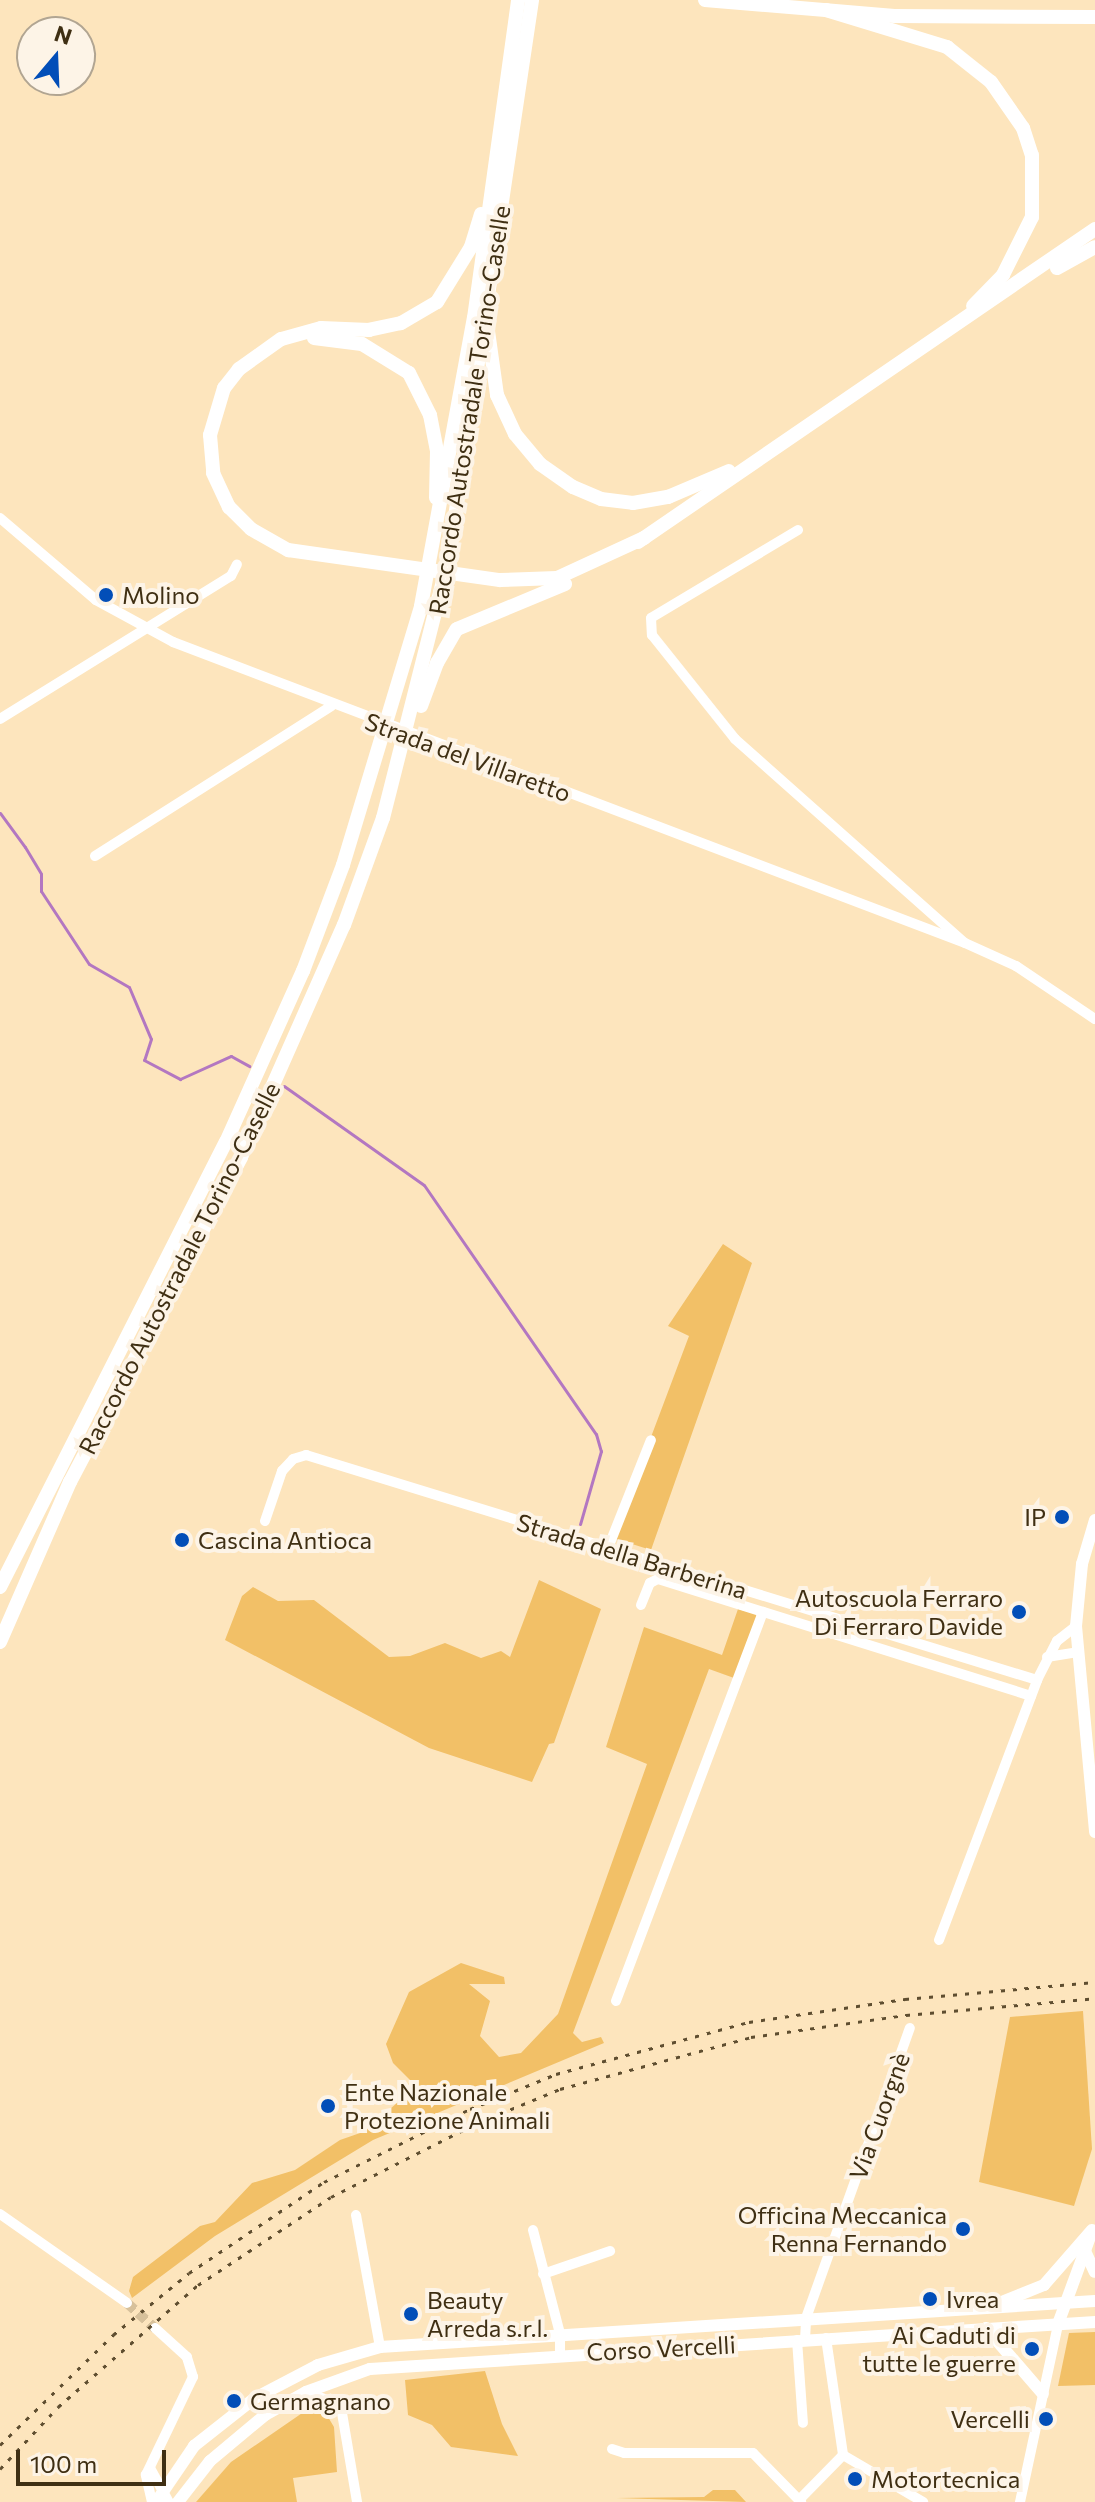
<!DOCTYPE html>
<html>
<head>
<meta charset="utf-8">
<style>
	body { margin:0 }
	#map { position:relative; width:1095px; height:2502px; overflow:hidden; background:#fde5bd; font-family:Commissioner,sans-serif }
	div>[style] { position:absolute }
	[style*='--x'] { left:calc(var(--x)*1px); top:calc(var(--y)*1px); width:calc(var(--w)*1px); rotate:calc(var(--a)*1deg) }
	.green>* { inset:0; background:#f2c067 }
	.stream>* { height:3px; margin:-1.5px; padding:0 1.5px; transform-origin:1.5px; border-radius:1.5px; background:#b377c1 }
	.minor-tunnel>* { height:10px; margin-top:-5px; transform-origin:0; background:repeating-linear-gradient(90deg,#d7c19b 0 10px,transparent 0 15px) }
	.minor>* { height:10px; margin:-5px; padding:0 5px; transform-origin:5px; border-radius:5px; background:#fff }
	.major>* { height:12px; margin:-6px; padding:0 6px; transform-origin:6px; border-radius:6px; background:#fff }
	.highway>* { height:14px; margin:-7px; padding:0 7px; transform-origin:7px; border-radius:7px; background:#fff }
	.rail>* { height:3px; margin-top:-1.5px; transform-origin:0; background:repeating-linear-gradient(90deg,#5f4e30 0 4px,transparent 0 12px) }
	.dots>* { width:22px; height:22px; translate:-50% -50%; box-sizing:border-box; border:4px solid #fdf4e7; border-radius:50% }
	span { translate:-50% -50%; white-space:nowrap; text-align:center; line-height:1.15; -webkit-text-stroke:8px #fdf4e7; paint-order:stroke }
	.street-label { font-size:24px; color:#3f2f13 }
	.poi-label { font-size:24px; color:#3f2f13 }
	.left { translate:0 -50%; text-align:left }
	.right { translate:-100% -50%; text-align:right }
	.north { position:absolute; left:16px; top:16px; width:80px; height:80px; box-sizing:border-box; background:#fdf4e7; border:2px solid #b1a592; border-radius:50%; rotate:19deg; font-size:22px; font-weight:700; line-height:32px; text-align:center; color:#3f2f13 }
	.north::after { content:''; display:block; margin:auto; width:28px; height:36px; background:#024eb8; clip-path:polygon(50% 0,100% 100%,50% 72%,0 100%) }
	.scale { position:absolute; left:16px; top:2450px; width:150px; height:36px; box-sizing:border-box; border:4px solid #3f2f13; border-top:0; padding-left:10px; font-size:24px; line-height:28px; white-space:nowrap; color:#3f2f13; -webkit-text-stroke:6px #fdf4e7; paint-order:stroke }
</style>
</head>
<body>
<div id="map">
	<div class="green">
		<div style="clip-path:polygon(723px 1244px,752px 1263px,651px 1550px,613px 1538px,689px 1336px,668px 1326px)"></div>
		<div style="clip-path:polygon(539px 1580px,601px 1609px,554px 1743px,549px 1744px,532px 1782px,429px 1748px,225px 1640px,242px 1596px,253px 1587px,278px 1601px,314px 1600px,389px 1657px,410px 1656px,445px 1643px,481px 1658px,501px 1651px,510px 1657px)"></div>
		<div style="clip-path:polygon(738px 1609px,756px 1614px,757px 1619px,734px 1678px,709px 1669px,573px 2033px,582px 2042px,601px 2037px,604px 2043px,373px 2140px,215px 2236px,132px 2298px,129px 2291px,133px 2277px,200px 2226px,215px 2222px,252px 2183px,295px 2170px,340px 2140px,363px 2132px,404px 2097px,410px 2080px,393px 2063px,386px 2044px,409px 1992px,461px 1963px,504px 1977px,505px 1984px,469px 1984px,490px 2001px,480px 2036px,499px 2057px,521px 2053px,558px 2014px,647px 1764px,606px 1747px,644px 1627px,722px 1655px)"></div>
		<div style="clip-path:polygon(1083px 2011px,1092px 2149px,1074px 2206px,979px 2182px,1010px 2017px)"></div>
		<div style="clip-path:polygon(1095px 2332px,1095px 2385px,1058px 2386px,1069px 2333px)"></div>
		<div style="clip-path:polygon(485px 2371px,502px 2424px,518px 2456px,451px 2447px,432px 2425px,408px 2415px,405px 2380px)"></div>
		<div style="clip-path:polygon(308px 2409px,325px 2412px,334px 2427px,337px 2472px,293px 2478px,297px 2502px,196px 2502px,231px 2462px)"></div>
		<div style="clip-path:polygon(713px 2490px,735px 2490px,746px 2502px,616px 2498px,704px 2497px)"></div>
	</div>
	<div class="stream">
		<div style="--x:0;--y:813;--w:42;--a:53.7"></div>
		<div style="--x:25;--y:847;--w:31;--a:59"></div>
		<div style="--x:41;--y:874;--w:17;--a:90"></div>
		<div style="--x:41;--y:891;--w:87;--a:56.7"></div>
		<div style="--x:89;--y:964;--w:46;--a:29.9"></div>
		<div style="--x:129;--y:987;--w:56;--a:67.1"></div>
		<div style="--x:151;--y:1039;--w:22;--a:108"></div>
		<div style="--x:144;--y:1060;--w:41;--a:27.8"></div>
		<div style="--x:180;--y:1079;--w:56;--a:-24.3"></div>
		<div style="--x:231;--y:1056;--w:21;--a:29"></div>
		<div style="--x:284;--y:1086;--w:171;--a:35.3"></div>
		<div style="--x:424;--y:1185;--w:303;--a:55.4"></div>
		<div style="--x:596;--y:1434;--w:18;--a:74"></div>
		<div style="--x:601;--y:1451;--w:76;--a:106"></div>
	</div>
	<div class="minor-tunnel">
		<div style="--x:127;--y:2303;--w:38;--a:42"></div>
	</div>
	<div class="minor">
		<div style="--x:0;--y:518;--w:126;--a:40.5"></div>
		<div style="--x:96;--y:600;--w:88;--a:28.6"></div>
		<div style="--x:173;--y:642;--w:847;--a:20.81"></div>
		<div style="--x:965;--y:943;--w:56;--a:24.3"></div>
		<div style="--x:1016;--y:966;--w:95;--a:33.9"></div>
		<div style="--x:798;--y:530;--w:171;--a:149.1"></div>
		<div style="--x:651;--y:618;--w:17;--a:87"></div>
		<div style="--x:652;--y:635;--w:133;--a:51.4"></div>
		<div style="--x:735;--y:739;--w:306;--a:41.6"></div>
		<div style="--x:0;--y:719;--w:272;--a:-31.8"></div>
		<div style="--x:231;--y:576;--w:13;--a:-63"></div>
		<div style="--x:95;--y:856;--w:280;--a:-32.4"></div>
		<div style="--x:265;--y:1521;--w:53;--a:-71.2"></div>
		<div style="--x:282;--y:1471;--w:16;--a:-47"></div>
		<div style="--x:293;--y:1459;--w:14;--a:-17"></div>
		<div style="--x:306;--y:1455;--w:765;--a:17.11"></div>
		<div style="--x:608;--y:1548;--w:116;--a:-68.3"></div>
		<div style="--x:641;--y:1605;--w:24;--a:-68"></div>
		<div style="--x:650;--y:1583;--w:9;--a:-27"></div>
		<div style="--x:658;--y:1579;--w:391;--a:17.4"></div>
		<div style="--x:1047;--y:1657;--w:31;--a:-9"></div>
		<div style="--x:939;--y:1940;--w:278;--a:-69.3"></div>
		<div style="--x:1037;--y:1680;--w:44;--a:-62.9"></div>
		<div style="--x:1057;--y:1641;--w:24;--a:-38"></div>
		<div style="--x:616;--y:2001;--w:416;--a:-69.3"></div>
		<div style="--x:0;--y:2214;--w:155;--a:35"></div>
		<div style="--x:356;--y:2215;--w:134;--a:79.7"></div>
		<div style="--x:533;--y:2230;--w:107;--a:75.4"></div>
		<div style="--x:560;--y:2334;--w:19;--a:90"></div>
		<div style="--x:543;--y:2274;--w:71;--a:-18.9"></div>
		<div style="--x:826;--y:2338;--w:118;--a:81.7"></div>
		<div style="--x:843;--y:2455;--w:93;--a:30.4"></div>
		<div style="--x:797;--y:2340;--w:83;--a:85.9"></div>
		<div style="--x:805;--y:2340;--w:22;--a:-87"></div>
		<div style="--x:806;--y:2318;--w:308;--a:-70.3"></div>
		<div style="--x:306;--y:2392;--w:28;--a:21"></div>
		<div style="--x:332;--y:2402;--w:15;--a:48"></div>
		<div style="--x:342;--y:2413;--w:90;--a:80.4"></div>
		<div style="--x:612;--y:2449;--w:13;--a:18"></div>
		<div style="--x:624;--y:2453;--w:129;--a:0"></div>
		<div style="--x:753;--y:2453;--w:69;--a:45.6"></div>
		<div style="--x:150;--y:2468;--w:39;--a:61"></div>
		<div style="--x:799;--y:2500;--w:63;--a:-45.6"></div>
		<div style="--x:152;--y:2502;--w:28;--a:-103"></div>
		<div style="--x:146;--y:2475;--w:109;--a:-64.4"></div>
		<div style="--x:193;--y:2377;--w:21;--a:-107"></div>
		<div style="--x:187;--y:2357;--w:43;--a:-137.8"></div>
		<div style="--x:1020;--y:2502;--w:182;--a:-77.9"></div>
	</div>
	<div class="major">
		<div style="--x:1095;--y:1520;--w:46;--a:106.5"></div>
		<div style="--x:1082;--y:1564;--w:62;--a:95.5"></div>
		<div style="--x:1076;--y:1626;--w:207;--a:84.7"></div>
		<div style="--x:1085;--y:2251;--w:23;--a:65"></div>
		<div style="--x:1004;--y:2301;--w:43;--a:-21.8"></div>
		<div style="--x:1044;--y:2285;--w:73;--a:-48.9"></div>
		<div style="--x:1058;--y:2324;--w:93;--a:-69.8"></div>
		<div style="--x:986;--y:2328;--w:87;--a:49.2"></div>
		<div style="--x:156;--y:2502;--w:68;--a:-55.8"></div>
		<div style="--x:194;--y:2446;--w:78;--a:-38.2"></div>
		<div style="--x:255;--y:2398;--w:71;--a:-27.6"></div>
		<div style="--x:318;--y:2365;--w:65;--a:-16.2"></div>
		<div style="--x:380;--y:2347;--w:716;--a:-3.68"></div>
		<div style="--x:178;--y:2502;--w:52;--a:-52"></div>
		<div style="--x:210;--y:2461;--w:72;--a:-39.9"></div>
		<div style="--x:265;--y:2415;--w:47;--a:-29.3"></div>
		<div style="--x:306;--y:2392;--w:68;--a:-19.8"></div>
		<div style="--x:370;--y:2369;--w:727;--a:-3.71"></div>
	</div>
	<div class="highway">
		<div style="--x:705;--y:0;--w:190;--a:4.8"></div>
		<div style="--x:894;--y:16;--w:201;--a:0.3"></div>
		<div style="--x:826;--y:10;--w:127;--a:17"></div>
		<div style="--x:947;--y:47;--w:56;--a:38.5"></div>
		<div style="--x:991;--y:82;--w:56;--a:55.2"></div>
		<div style="--x:1023;--y:128;--w:28;--a:72"></div>
		<div style="--x:1032;--y:155;--w:62;--a:90"></div>
		<div style="--x:1032;--y:217;--w:65;--a:116.6"></div>
		<div style="--x:1003;--y:275;--w:43;--a:134.1"></div>
		<div style="--x:481;--y:214;--w:34;--a:107"></div>
		<div style="--x:471;--y:247;--w:65;--a:121.7"></div>
		<div style="--x:437;--y:302;--w:42;--a:149.7"></div>
		<div style="--x:401;--y:323;--w:33;--a:168"></div>
		<div style="--x:369;--y:330;--w:48;--a:-177.6"></div>
		<div style="--x:321;--y:328;--w:41;--a:164.6"></div>
		<div style="--x:281;--y:339;--w:52;--a:144.5"></div>
		<div style="--x:239;--y:369;--w:24;--a:128"></div>
		<div style="--x:224;--y:388;--w:49;--a:106.6"></div>
		<div style="--x:210;--y:435;--w:38;--a:85"></div>
		<div style="--x:213;--y:473;--w:38;--a:65"></div>
		<div style="--x:229;--y:507;--w:31;--a:45"></div>
		<div style="--x:251;--y:529;--w:43;--a:29.6"></div>
		<div style="--x:288;--y:550;--w:214;--a:8.1"></div>
		<div style="--x:500;--y:580;--w:57;--a:-2"></div>
		<div style="--x:557;--y:578;--w:96;--a:-24.7"></div>
		<div style="--x:1057;--y:268;--w:43;--a:-28.9"></div>
		<div style="--x:488;--y:331;--w:65;--a:82"></div>
		<div style="--x:497;--y:395;--w:43;--a:65.2"></div>
		<div style="--x:515;--y:434;--w:39;--a:50"></div>
		<div style="--x:540;--y:464;--w:40;--a:34.9"></div>
		<div style="--x:573;--y:487;--w:30;--a:23"></div>
		<div style="--x:601;--y:499;--w:32;--a:7"></div>
		<div style="--x:633;--y:503;--w:36;--a:-10"></div>
		<div style="--x:668;--y:497;--w:66;--a:-23.1"></div>
		<div style="--x:314;--y:338;--w:48;--a:7.1"></div>
		<div style="--x:362;--y:344;--w:55;--a:31.7"></div>
		<div style="--x:409;--y:373;--w:47;--a:63.4"></div>
		<div style="--x:430;--y:415;--w:37;--a:79"></div>
		<div style="--x:437;--y:451;--w:47;--a:91.2"></div>
		<div style="--x:638;--y:542;--w:554;--a:-34.41"></div>
		<div style="--x:421;--y:706;--w:46;--a:-69.6"></div>
		<div style="--x:437;--y:663;--w:39;--a:-60"></div>
		<div style="--x:457;--y:629;--w:117;--a:-22.6"></div>
		<div style="--x:0;--y:1587;--w:499;--a:-63.1"></div>
		<div style="--x:226;--y:1142;--w:188;--a:-65.8"></div>
		<div style="--x:303;--y:971;--w:113;--a:-69.3"></div>
		<div style="--x:343;--y:865;--w:270;--a:-73.2"></div>
		<div style="--x:421;--y:606;--w:293;--a:-79.6"></div>
		<div style="--x:474;--y:318;--w:321;--a:-82.1"></div>
		<div style="--x:0;--y:1642;--w:175;--a:-66.4"></div>
		<div style="--x:70;--y:1482;--w:367;--a:-62.2"></div>
		<div style="--x:241;--y:1157;--w:254;--a:-66.1"></div>
		<div style="--x:344;--y:925;--w:114;--a:-70"></div>
		<div style="--x:383;--y:818;--w:269;--a:-75.8"></div>
		<div style="--x:449;--y:557;--w:563;--a:-81.52"></div>
	</div>
	<div class="rail">
		<div style="--x:0;--y:2445;--w:158;--a:-44.2"></div>
		<div style="--x:113;--y:2335;--w:98;--a:-39.2"></div>
		<div style="--x:189;--y:2273;--w:163;--a:-34"></div>
		<div style="--x:324;--y:2182;--w:163;--a:-26.6"></div>
		<div style="--x:470;--y:2109;--w:93;--a:-22.1"></div>
		<div style="--x:556;--y:2074;--w:200;--a:-15.1"></div>
		<div style="--x:749;--y:2022;--w:158;--a:-8.4"></div>
		<div style="--x:905;--y:1999;--w:191;--a:-5.1"></div>
		<div style="--x:0;--y:2469;--w:85;--a:-46.9"></div>
		<div style="--x:58;--y:2407;--w:186;--a:-41.1"></div>
		<div style="--x:198;--y:2285;--w:159;--a:-33.5"></div>
		<div style="--x:331;--y:2197;--w:164;--a:-26.9"></div>
		<div style="--x:477;--y:2123;--w:90;--a:-22.3"></div>
		<div style="--x:560;--y:2089;--w:198;--a:-15.2"></div>
		<div style="--x:751;--y:2037;--w:157;--a:-8.1"></div>
		<div style="--x:906;--y:2015;--w:190;--a:-5.1"></div>
	</div>
	<div class="dots">
		<div style="left:106px;top:595px;background:#024eb8"></div>
		<div style="left:1062px;top:1517px;background:#024eb8"></div>
		<div style="left:182px;top:1540px;background:#024eb8"></div>
		<div style="left:1019px;top:1612px;background:#024eb8"></div>
		<div style="left:328px;top:2106px;background:#024eb8"></div>
		<div style="left:963px;top:2229px;background:#024eb8"></div>
		<div style="left:930px;top:2299px;background:#024eb8"></div>
		<div style="left:411px;top:2314px;background:#024eb8"></div>
		<div style="left:1032px;top:2349px;background:#024eb8"></div>
		<div style="left:234px;top:2401px;background:#024eb8"></div>
		<div style="left:1046px;top:2419px;background:#024eb8"></div>
		<div style="left:855px;top:2479px;background:#024eb8"></div>
	</div>
	<div class="street-label">
		<span style="left:469px;top:410px;rotate:-81deg">Raccordo Autostradale Torino-Caselle</span>
		<span style="left:468px;top:757px;rotate:20deg">Strada del Villaretto</span>
		<span style="left:179px;top:1268px;rotate:-63deg">Raccordo Autostradale Torino-Caselle</span>
		<span style="left:632px;top:1556px;rotate:17deg">Strada della Barberina</span>
		<span style="left:879px;top:2116px;rotate:-70deg">Via Cuorgnè</span>
		<span style="left:661px;top:2348px;rotate:-3deg">Corso Vercelli</span>
	</div>
	<div class="poi-label">
		<span class="left" style="left:122px;top:595px">Molino</span>
		<span class="right" style="left:1046px;top:1517px">IP</span>
		<span class="left" style="left:198px;top:1540px">Cascina Antioca</span>
		<span class="right" style="left:1003px;top:1612px">Autoscuola Ferraro<br>Di Ferraro Davide</span>
		<span class="left" style="left:344px;top:2106px">Ente Nazionale<br>Protezione Animali</span>
		<span class="right" style="left:947px;top:2229px">Officina Meccanica<br>Renna Fernando</span>
		<span class="left" style="left:946px;top:2299px">Ivrea</span>
		<span class="left" style="left:427px;top:2314px">Beauty<br>Arreda s.r.l.</span>
		<span class="right" style="left:1016px;top:2349px">Ai Caduti di<br>tutte le guerre</span>
		<span class="left" style="left:250px;top:2401px">Germagnano</span>
		<span class="right" style="left:1030px;top:2419px">Vercelli</span>
		<span class="left" style="left:871px;top:2479px">Motortecnica</span>
	</div>
	<div class="north">N</div>
	<div class="scale">100 m</div>
</div>
</body>
</html>
